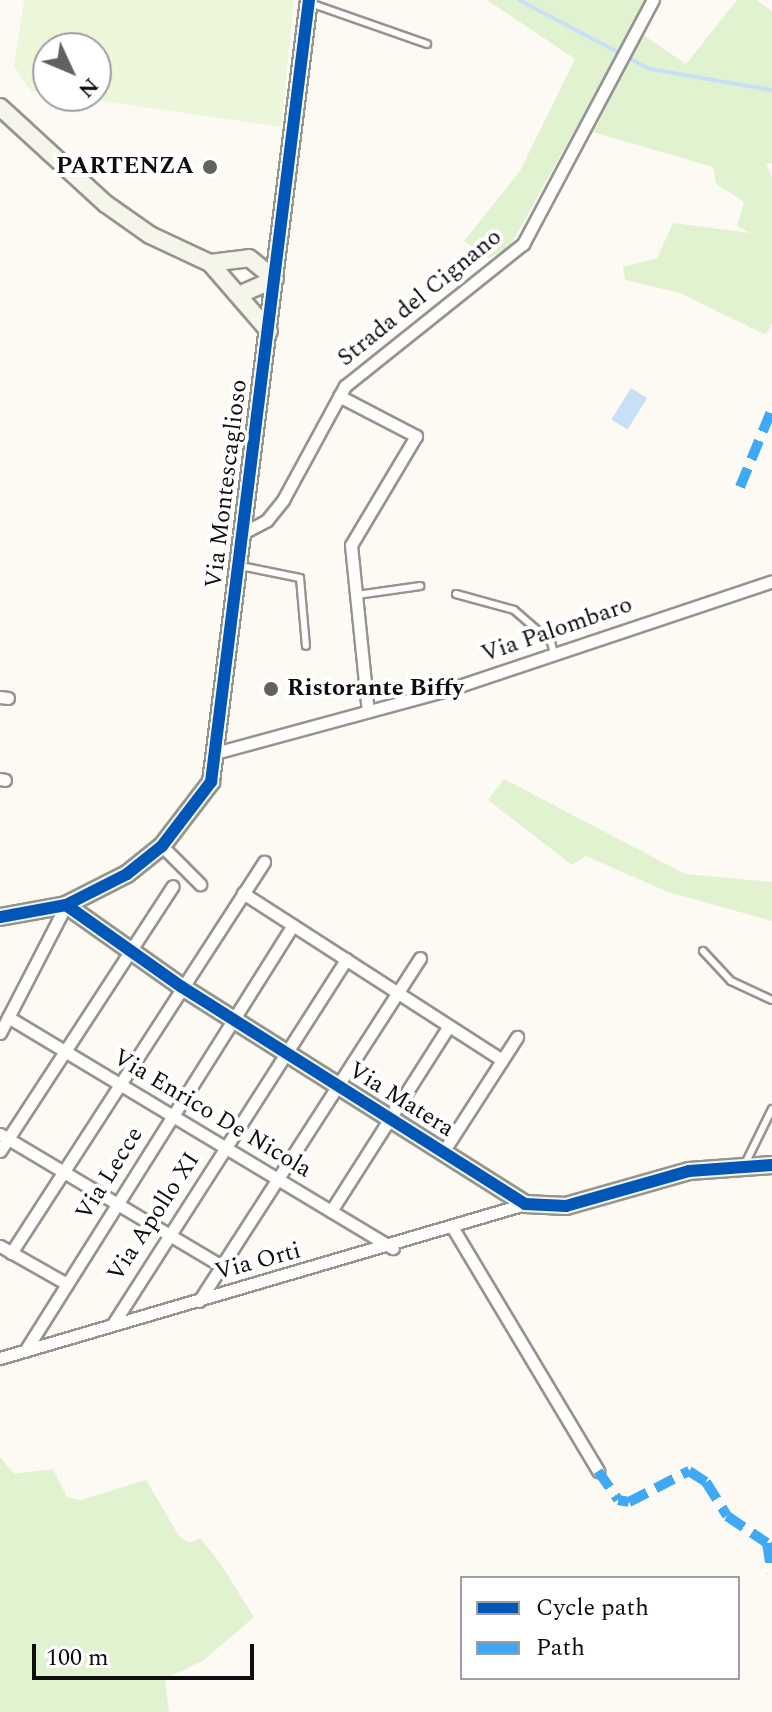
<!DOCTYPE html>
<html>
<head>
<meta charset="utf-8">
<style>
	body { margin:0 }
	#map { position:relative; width:772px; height:1712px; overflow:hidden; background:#fcfaf2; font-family:Spectral,serif }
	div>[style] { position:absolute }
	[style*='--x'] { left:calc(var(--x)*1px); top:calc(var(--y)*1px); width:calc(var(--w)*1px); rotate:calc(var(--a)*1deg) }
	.green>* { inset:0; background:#e1f2d1 }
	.pitch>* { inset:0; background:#ecf6db }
	.water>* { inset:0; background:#c8e0f7; transform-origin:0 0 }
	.stream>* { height:4px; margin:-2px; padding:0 2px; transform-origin:2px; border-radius:2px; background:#c8e0f7 }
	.roads { filter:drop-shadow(2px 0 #959491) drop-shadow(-2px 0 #959491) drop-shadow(0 2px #959491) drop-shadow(0 -2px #959491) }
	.lane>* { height:6px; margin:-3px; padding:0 3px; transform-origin:3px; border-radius:3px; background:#fffefd }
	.street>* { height:11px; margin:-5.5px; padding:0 5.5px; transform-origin:5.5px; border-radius:5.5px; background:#fffefd }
	.secondary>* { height:16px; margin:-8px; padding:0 8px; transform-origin:8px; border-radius:8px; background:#f5f5ea }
	.quiet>* { height:10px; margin-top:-5px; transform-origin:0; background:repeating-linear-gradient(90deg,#3fa9f5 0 20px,transparent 0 30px) }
	.cycleway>* { height:12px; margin:-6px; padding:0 6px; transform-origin:6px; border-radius:6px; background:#0057b8 }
	.dots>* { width:22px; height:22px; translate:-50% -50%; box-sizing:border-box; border:4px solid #fff; border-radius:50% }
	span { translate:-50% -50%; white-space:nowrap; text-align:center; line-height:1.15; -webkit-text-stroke:8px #fff; paint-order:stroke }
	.poi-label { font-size:24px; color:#0e0e0e; font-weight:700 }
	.right { translate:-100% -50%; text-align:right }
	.left { translate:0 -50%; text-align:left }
	.street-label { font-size:24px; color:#0e0e0e }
	.legend { position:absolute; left:460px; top:1576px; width:280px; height:104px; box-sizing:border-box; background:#fff; border:2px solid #9f9f9f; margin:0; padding:10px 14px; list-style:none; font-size:24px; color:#0e0e0e }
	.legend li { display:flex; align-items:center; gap:16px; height:40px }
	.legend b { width:40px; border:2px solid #9f9f9f }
	.north { position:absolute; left:32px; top:32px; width:80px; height:80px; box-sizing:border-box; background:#fff; border:2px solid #9f9f9f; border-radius:50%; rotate:134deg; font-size:22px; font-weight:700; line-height:32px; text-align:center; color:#0e0e0e }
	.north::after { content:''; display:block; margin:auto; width:28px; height:36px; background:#61615e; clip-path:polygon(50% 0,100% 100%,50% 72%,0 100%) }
	.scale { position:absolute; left:32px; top:1644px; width:222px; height:36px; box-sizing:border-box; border:4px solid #0e0e0e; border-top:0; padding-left:10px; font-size:24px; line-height:28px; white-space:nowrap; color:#0e0e0e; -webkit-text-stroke:6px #fff; paint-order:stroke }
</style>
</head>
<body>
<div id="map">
	<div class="green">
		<div style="clip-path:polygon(487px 0,647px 0,509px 248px,489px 258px,464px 241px,520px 171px,575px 59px)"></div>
		<div style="clip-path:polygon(737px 0,756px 0,772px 11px,772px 163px,766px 164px,772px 177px,772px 323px,766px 335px,680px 293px,625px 280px,623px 267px,657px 258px,673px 223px,750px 233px,737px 226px,744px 202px,716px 184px,713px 167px,593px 132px,642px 34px,686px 64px)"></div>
		<div style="clip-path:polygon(504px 779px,685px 874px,772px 882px,772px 921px,668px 892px,586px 856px,572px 865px,488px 800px)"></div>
		<div style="clip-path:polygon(0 1457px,14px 1474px,53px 1469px,67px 1497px,81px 1500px,146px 1480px,179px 1536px,189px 1543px,200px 1538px,220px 1563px,254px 1617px,204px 1660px,165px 1679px,169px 1712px,0 1712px)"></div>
	</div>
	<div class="pitch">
		<div style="clip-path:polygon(24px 0,294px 0,281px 127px,68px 96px,96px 96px,96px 48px,48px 48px,48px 93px,31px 91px,14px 66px)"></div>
	</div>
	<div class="water">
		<div style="left:631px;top:388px;width:19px;height:37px;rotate:32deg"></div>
	</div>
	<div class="stream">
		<div style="--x:519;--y:0;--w:148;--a:27.8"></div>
		<div style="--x:650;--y:69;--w:124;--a:9.8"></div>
	</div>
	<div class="roads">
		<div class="lane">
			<div style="--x:310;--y:3;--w:124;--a:19.3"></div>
			<div style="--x:241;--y:566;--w:60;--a:11.5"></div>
			<div style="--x:300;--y:578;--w:68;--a:85"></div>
			<div style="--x:456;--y:594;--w:60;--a:15.4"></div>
			<div style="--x:514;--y:610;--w:49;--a:40.9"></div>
			<div style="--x:551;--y:642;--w:12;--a:76"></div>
			<div style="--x:357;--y:595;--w:64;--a:-8.1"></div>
			<div style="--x:703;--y:951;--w:41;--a:47"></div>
			<div style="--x:731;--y:981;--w:45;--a:24.9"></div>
			<div style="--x:746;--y:1162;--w:59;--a:-63.9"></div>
		</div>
		<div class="street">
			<div style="--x:339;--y:396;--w:87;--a:27.5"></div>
			<div style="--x:416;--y:436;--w:127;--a:120.8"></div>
			<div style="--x:351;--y:545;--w:167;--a:84.2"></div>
			<div style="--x:243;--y:533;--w:27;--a:-28"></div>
			<div style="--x:267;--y:520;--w:26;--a:-51"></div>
			<div style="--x:283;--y:500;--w:130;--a:-61.5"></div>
			<div style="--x:345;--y:386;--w:228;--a:-38.6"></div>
			<div style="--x:523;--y:244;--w:276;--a:-62"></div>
			<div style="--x:0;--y:697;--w:8;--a:7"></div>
			<div style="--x:215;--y:753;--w:240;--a:-15.2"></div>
			<div style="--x:447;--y:690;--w:343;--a:-18.5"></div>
			<div style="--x:0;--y:779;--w:5;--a:11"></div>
			<div style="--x:162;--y:846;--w:54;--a:45"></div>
			<div style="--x:243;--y:893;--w:308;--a:32.8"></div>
			<div style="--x:8;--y:1017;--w:449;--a:31"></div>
			<div style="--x:0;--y:1033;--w:144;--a:-62.7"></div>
			<div style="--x:0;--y:1134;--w:257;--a:30.8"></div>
			<div style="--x:0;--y:1151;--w:316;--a:-56.9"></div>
			<div style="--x:443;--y:1152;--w:137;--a:-57.2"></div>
			<div style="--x:331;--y:1211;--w:219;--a:-57.5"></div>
			<div style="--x:454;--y:1230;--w:281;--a:59.1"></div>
			<div style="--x:0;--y:1246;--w:77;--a:29.6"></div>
			<div style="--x:11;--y:1253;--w:466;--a:-57.1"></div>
			<div style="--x:199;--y:1301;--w:408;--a:-57.2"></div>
			<div style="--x:113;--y:1324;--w:433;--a:-57.4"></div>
			<div style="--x:25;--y:1351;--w:503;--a:-57.83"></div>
			<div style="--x:0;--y:1358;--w:547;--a:-16.35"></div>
		</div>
		<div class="secondary">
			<div style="--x:0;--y:107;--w:144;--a:42.5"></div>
			<div style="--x:106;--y:204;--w:54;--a:35.2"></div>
			<div style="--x:150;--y:235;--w:66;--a:25"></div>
			<div style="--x:210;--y:263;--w:90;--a:49.1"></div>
			<div style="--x:210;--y:263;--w:39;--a:-7"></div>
			<div style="--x:249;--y:258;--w:33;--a:39"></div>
			<div style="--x:241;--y:294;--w:37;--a:-24"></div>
			<div style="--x:66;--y:905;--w:142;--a:35.3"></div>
			<div style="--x:182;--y:987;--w:406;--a:32.3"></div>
			<div style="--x:525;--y:1204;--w:41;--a:2.8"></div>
			<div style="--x:566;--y:1206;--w:128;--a:-15.9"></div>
			<div style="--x:689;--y:1171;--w:83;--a:-4.1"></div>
			<div style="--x:0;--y:917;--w:67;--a:-10.3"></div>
			<div style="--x:66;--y:905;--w:68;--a:-26.9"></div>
			<div style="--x:127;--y:874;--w:45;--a:-38.7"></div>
			<div style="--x:162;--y:846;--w:81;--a:-52.6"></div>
			<div style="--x:211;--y:782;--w:788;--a:-82.86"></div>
		</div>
	</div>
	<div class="quiet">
		<div style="--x:740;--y:487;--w:84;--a:-67.7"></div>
		<div style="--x:598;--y:1471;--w:35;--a:55"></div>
		<div style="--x:618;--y:1500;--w:11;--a:10"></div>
		<div style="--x:629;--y:1502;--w:68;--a:-27.3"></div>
		<div style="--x:689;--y:1471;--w:20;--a:33"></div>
		<div style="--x:706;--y:1482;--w:40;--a:58"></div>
		<div style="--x:727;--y:1516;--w:48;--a:34"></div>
		<div style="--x:767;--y:1543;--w:30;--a:81"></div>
	</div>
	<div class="cycleway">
		<div style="--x:66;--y:905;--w:142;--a:35.3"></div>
		<div style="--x:182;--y:987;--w:406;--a:32.3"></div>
		<div style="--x:525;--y:1204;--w:41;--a:2.8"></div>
		<div style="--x:566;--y:1206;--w:128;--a:-15.9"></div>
		<div style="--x:689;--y:1171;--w:83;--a:-4.1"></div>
		<div style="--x:0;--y:917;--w:67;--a:-10.3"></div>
		<div style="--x:66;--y:905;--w:68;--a:-26.9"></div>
		<div style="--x:127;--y:874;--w:45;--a:-38.7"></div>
		<div style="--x:162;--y:846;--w:81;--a:-52.6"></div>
		<div style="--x:211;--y:782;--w:788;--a:-82.86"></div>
	</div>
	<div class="dots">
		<div style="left:210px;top:167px;background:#61615e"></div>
		<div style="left:271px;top:689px;background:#61615e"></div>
	</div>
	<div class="poi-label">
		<span class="right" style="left:194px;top:167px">PARTENZA</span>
		<span class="left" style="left:287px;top:689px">Ristorante Biffy</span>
	</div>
	<div class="street-label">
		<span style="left:420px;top:298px;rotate:-39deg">Strada del Cignano</span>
		<span style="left:227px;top:484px;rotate:-83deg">Via Montescaglioso</span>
		<span style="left:557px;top:630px;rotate:-19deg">Via Palombaro</span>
		<span style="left:401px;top:1100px;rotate:32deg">Via Matera</span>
		<span style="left:212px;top:1114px;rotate:31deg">Via Enrico De Nicola</span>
		<span style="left:110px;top:1174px;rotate:-58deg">Via Lecce</span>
		<span style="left:154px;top:1217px;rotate:-57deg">Via Apollo XI</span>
		<span style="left:258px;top:1262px;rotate:-15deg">Via Orti</span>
	</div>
	<ul class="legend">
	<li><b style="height:10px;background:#0057b8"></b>Cycle path</li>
	<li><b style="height:10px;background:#3fa9f5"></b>Path</li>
	</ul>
	<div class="north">N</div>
	<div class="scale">100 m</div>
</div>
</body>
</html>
